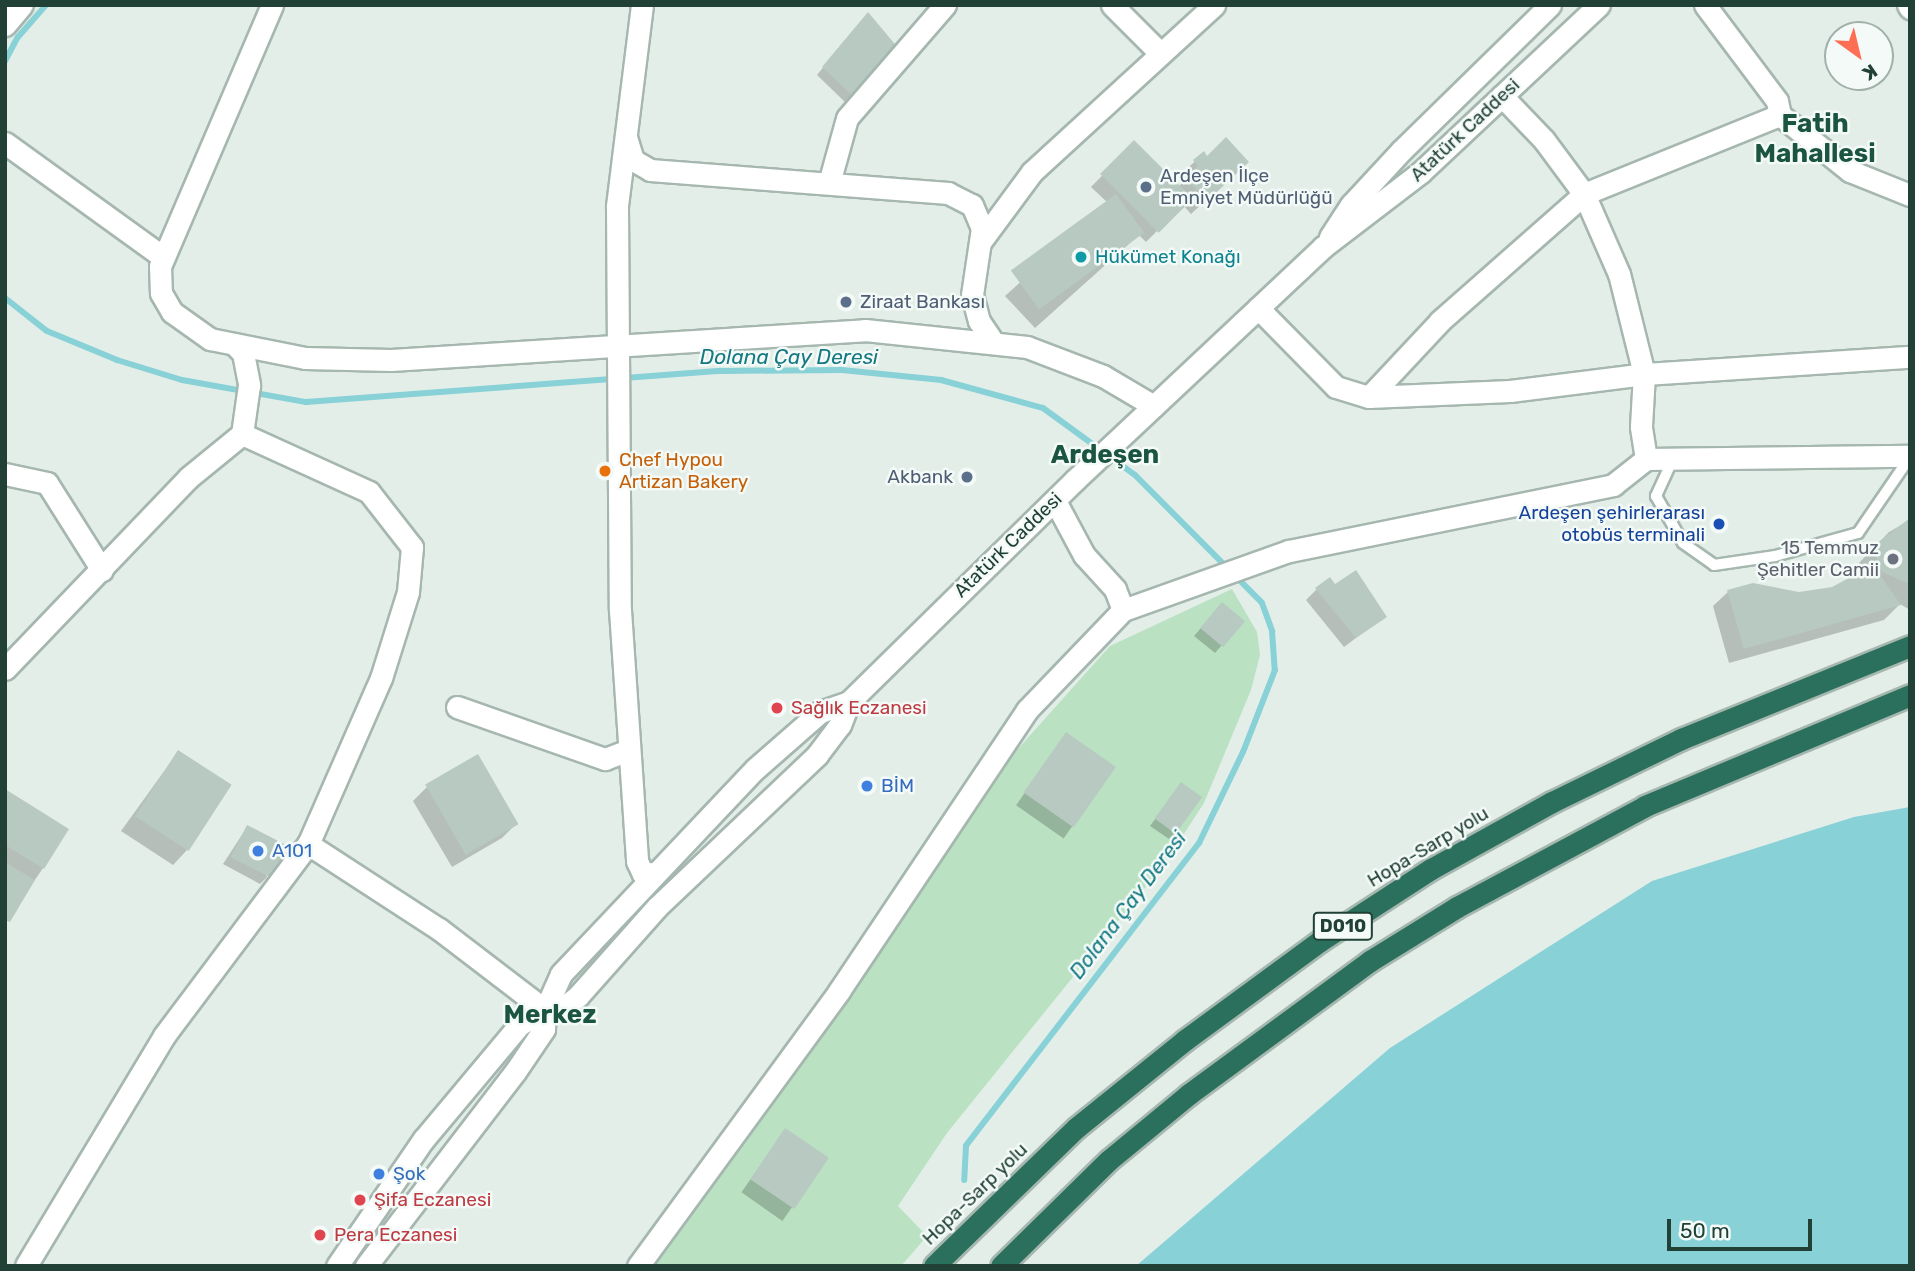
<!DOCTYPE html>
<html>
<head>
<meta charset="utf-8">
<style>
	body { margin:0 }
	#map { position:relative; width:1915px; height:1271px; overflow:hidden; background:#e3eee8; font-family:Rubik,sans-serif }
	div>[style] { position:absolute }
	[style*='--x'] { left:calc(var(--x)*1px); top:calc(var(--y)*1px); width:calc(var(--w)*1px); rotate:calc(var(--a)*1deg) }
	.green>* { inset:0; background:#bae1c2 }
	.water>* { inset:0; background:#87d1d7 }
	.shadow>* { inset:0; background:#0003; transform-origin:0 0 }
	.stream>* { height:6px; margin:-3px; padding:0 3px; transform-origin:3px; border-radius:3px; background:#87d1d7 }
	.building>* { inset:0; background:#b8c9c1; transform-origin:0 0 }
	.roads { filter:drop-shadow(2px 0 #a5b7af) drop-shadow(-2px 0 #a5b7af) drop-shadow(0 2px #a5b7af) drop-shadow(0 -2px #a5b7af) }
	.lane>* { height:10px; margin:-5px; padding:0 5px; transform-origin:5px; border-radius:5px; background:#fff }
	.street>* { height:21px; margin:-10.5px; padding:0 10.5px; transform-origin:10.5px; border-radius:10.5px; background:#fff }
	.secondary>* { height:21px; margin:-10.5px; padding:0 10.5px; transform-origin:10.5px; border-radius:10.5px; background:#fff }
	.highway>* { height:21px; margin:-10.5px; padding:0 10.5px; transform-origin:10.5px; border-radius:10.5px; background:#2a705c }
	.dots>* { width:19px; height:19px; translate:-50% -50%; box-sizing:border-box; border:4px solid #f4faf7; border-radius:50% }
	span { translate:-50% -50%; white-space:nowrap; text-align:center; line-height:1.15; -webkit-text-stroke:5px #f4faf7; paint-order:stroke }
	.shield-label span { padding:2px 5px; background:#f4faf7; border:2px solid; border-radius:5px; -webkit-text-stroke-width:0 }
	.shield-label { font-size:18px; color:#214136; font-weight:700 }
	.street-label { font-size:19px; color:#214136 }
	.service-label { font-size:19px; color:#4e5e75 }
	.left { translate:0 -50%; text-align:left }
	.right { translate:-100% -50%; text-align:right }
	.culture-label { font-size:19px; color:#0d838f }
	.food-label { font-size:19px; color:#c56008 }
	.transit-label { font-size:19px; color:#164399 }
	.worship-label { font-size:19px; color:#5b616d }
	.health-label { font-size:19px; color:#be3a42 }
	.shop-label { font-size:19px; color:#366cbe }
	.water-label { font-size:21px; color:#157983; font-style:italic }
	.district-label { font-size:26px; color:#1b5542; font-weight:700 }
	.frame { position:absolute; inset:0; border:7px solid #214136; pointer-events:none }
	.north { position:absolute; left:1824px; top:21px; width:70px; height:70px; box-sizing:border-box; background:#f4faf7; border:2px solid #a0b0aa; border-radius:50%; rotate:146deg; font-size:19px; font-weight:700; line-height:28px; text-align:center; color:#214136 }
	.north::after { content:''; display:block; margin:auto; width:24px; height:32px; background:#fd6e52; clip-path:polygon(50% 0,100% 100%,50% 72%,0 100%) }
	.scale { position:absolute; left:1667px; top:1219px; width:145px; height:32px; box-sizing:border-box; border:4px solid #214136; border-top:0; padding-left:9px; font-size:21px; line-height:24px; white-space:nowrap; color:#214136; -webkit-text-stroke:5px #f4faf7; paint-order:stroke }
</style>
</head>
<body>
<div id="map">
	<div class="green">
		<div style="clip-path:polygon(1232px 589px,1257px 632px,1260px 655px,1251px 690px,1204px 803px,1165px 863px,947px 1133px,898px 1206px,927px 1236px,901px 1266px,651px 1266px,1000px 769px,1110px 646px)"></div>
	</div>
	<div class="water">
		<div style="clip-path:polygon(1910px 807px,1910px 1266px,1136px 1266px,1390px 1048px,1652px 881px,1854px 817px)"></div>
	</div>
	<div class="shadow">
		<div style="clip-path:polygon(861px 21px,896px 49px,846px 103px,817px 75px)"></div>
		<div style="clip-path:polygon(1134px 143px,1178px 187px,1184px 181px,1179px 176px,1203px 154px,1232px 176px,1191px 214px,1183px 205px,1146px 242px,1139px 235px,1035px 328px,1005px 296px,1108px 203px,1091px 187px)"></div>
		<div style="clip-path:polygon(1910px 520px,1910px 610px,1900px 604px,1884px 620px,1729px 663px,1713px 606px,1728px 592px,1799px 594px,1833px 589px,1862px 573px,1859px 563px,1889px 532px)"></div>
		<div style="clip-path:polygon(1335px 587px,1385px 616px,1344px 647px,1306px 600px,1317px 589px)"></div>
		<div style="clip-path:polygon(1215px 612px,1242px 622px,1215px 653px,1194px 636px)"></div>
		<div style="left:1066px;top:734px;width:58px;height:87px;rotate:35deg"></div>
		<div style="clip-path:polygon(178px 752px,187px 850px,173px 865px,121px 831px)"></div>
		<div style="clip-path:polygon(1181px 785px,1176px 832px,1169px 839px,1150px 826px)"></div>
		<div style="clip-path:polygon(428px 786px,516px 824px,502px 838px,452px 867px,413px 801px)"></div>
		<div style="clip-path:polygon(5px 791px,43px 868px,5px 924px)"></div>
		<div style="clip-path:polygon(247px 827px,267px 877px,260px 884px,223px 864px)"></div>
		<div style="left:785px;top:1130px;width:50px;height:76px;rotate:35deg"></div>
	</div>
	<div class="stream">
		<div style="--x:5;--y:61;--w:27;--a:-62"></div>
		<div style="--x:18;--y:37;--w:43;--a:-48.8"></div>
		<div style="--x:5;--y:298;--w:53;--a:38.2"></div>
		<div style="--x:47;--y:331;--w:76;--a:22.5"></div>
		<div style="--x:117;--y:360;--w:68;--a:17.1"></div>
		<div style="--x:182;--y:380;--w:126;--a:10.1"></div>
		<div style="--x:306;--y:402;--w:416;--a:-4.3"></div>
		<div style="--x:721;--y:371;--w:121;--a:-0.5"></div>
		<div style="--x:842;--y:370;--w:100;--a:5.8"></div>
		<div style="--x:941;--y:380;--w:106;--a:15.4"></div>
		<div style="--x:1043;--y:408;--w:114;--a:36.1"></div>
		<div style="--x:1135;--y:475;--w:180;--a:45.2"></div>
		<div style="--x:1262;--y:603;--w:30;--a:70"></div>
		<div style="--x:1272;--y:631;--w:39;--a:86"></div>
		<div style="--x:1275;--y:670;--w:88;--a:111.3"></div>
		<div style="--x:1243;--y:752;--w:101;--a:115.8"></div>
		<div style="--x:1199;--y:843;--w:382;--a:127.6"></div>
		<div style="--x:966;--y:1146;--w:34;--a:93"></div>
	</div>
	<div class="building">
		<div style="clip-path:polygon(868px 12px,899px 49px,854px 97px,822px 67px)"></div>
		<div style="clip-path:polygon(1226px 137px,1249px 162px,1207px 201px,1185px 178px,1198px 166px,1193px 160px,1204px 151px,1207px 156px)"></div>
		<div style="left:1134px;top:140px;width:83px;height:48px;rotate:45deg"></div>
		<div style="left:1116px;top:194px;width:48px;height:130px;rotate:54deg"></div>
		<div style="clip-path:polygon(1910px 518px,1910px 584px,1882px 572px,1872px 547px)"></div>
		<div style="clip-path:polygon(1873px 565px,1901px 605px,1744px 649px,1727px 590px,1753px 583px,1799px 592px,1832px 587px)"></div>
		<div style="clip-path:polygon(1356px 570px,1387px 617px,1356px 638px,1315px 588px,1330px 577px,1335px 584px)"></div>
		<div style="left:1222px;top:602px;width:30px;height:34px;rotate:40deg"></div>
		<div style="left:1066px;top:732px;width:61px;height:74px;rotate:35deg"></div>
		<div style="left:178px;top:750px;width:64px;height:79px;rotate:33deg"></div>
		<div style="left:478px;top:754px;width:81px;height:61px;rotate:60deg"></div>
		<div style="left:1181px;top:782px;width:26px;height:45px;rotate:36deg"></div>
		<div style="clip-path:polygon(5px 789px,69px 829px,44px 869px,5px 845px)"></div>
		<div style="left:247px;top:825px;width:46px;height:36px;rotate:27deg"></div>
		<div style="clip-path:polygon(5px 862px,35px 880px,10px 922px,5px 920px)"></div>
		<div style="left:785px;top:1128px;width:53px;height:62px;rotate:34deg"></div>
	</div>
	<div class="roads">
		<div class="lane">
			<div style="--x:1673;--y:459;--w:41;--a:114.7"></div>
			<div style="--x:1656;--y:496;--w:54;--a:60.1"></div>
			<div style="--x:1683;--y:543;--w:38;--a:35"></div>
			<div style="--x:1714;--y:565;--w:62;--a:-8.4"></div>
			<div style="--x:1775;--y:556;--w:86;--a:-15.5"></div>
			<div style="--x:1858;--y:533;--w:92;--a:-55.6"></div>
		</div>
		<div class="street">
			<div style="--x:272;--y:5;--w:284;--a:113.2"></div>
			<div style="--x:160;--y:266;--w:27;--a:88"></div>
			<div style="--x:161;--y:293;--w:22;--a:60"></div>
			<div style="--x:172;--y:312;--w:47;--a:35.4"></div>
			<div style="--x:210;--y:339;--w:97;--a:11.3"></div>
			<div style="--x:305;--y:358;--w:86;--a:1.3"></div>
			<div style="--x:391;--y:360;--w:475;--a:-3.6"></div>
			<div style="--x:865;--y:330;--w:163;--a:6"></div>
			<div style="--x:1027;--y:347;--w:81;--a:20.9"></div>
			<div style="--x:1103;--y:376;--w:59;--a:30.5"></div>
			<div style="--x:642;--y:5;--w:204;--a:97.1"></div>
			<div style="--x:617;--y:207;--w:403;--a:89.6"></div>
			<div style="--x:620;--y:610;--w:252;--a:86.1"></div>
			<div style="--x:637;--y:861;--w:14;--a:65"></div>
			<div style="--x:643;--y:874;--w:11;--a:-5"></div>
			<div style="--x:1112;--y:5;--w:68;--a:45"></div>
			<div style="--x:1705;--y:5;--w:120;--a:53.1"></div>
			<div style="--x:1777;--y:101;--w:14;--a:78"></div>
			<div style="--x:1780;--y:115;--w:90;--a:38.7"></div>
			<div style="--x:1850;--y:171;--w:65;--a:21.8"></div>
			<div style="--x:1908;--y:5;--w:4;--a:56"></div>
			<div style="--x:5;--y:25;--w:26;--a:-50"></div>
			<div style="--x:626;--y:137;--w:24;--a:73"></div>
			<div style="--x:633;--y:160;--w:20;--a:30"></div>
			<div style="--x:650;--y:170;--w:299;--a:4.4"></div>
			<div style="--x:948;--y:193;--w:27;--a:27"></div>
			<div style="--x:972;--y:205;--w:25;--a:67"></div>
			<div style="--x:982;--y:228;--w:68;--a:98.5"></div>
			<div style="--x:972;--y:295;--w:27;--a:75"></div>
			<div style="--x:979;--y:321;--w:23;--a:56"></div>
			<div style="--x:5;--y:143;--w:195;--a:35.8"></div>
			<div style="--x:829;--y:183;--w:67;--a:-74.5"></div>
			<div style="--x:847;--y:118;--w:150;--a:-49.1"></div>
			<div style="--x:981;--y:241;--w:86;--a:-53.5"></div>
			<div style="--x:1032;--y:172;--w:247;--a:-42.5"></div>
			<div style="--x:1258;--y:308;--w:111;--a:45.4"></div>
			<div style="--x:1336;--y:387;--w:34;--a:17"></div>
			<div style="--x:1369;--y:397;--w:141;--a:-2.4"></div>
			<div style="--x:1510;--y:391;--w:135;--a:-7.2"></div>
			<div style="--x:1644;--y:374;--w:267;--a:-3.7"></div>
			<div style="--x:237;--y:347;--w:8;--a:45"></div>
			<div style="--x:243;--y:353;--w:33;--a:79"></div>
			<div style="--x:249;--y:385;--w:49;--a:98.1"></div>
			<div style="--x:1369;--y:397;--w:104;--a:-46.9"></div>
			<div style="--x:1440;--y:321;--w:192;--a:-41.4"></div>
			<div style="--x:1584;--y:194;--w:211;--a:-22"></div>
			<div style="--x:1646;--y:459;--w:264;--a:-0.7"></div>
			<div style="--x:5;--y:474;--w:43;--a:12.1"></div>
			<div style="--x:47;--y:483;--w:103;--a:57.7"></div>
			<div style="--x:1123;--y:610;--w:176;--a:-19.6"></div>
			<div style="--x:1289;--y:551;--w:331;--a:-11.5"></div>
			<div style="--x:1613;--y:485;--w:42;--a:-38.2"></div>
			<div style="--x:1646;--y:459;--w:33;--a:-99"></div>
			<div style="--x:1641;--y:426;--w:52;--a:-86.7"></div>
			<div style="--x:1644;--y:374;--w:103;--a:-104"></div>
			<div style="--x:1619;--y:274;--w:87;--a:-113.6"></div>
			<div style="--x:1584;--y:194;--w:67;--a:-126.5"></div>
			<div style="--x:1544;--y:140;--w:61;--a:-133.7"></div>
			<div style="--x:5;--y:669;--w:265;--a:-46.2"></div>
			<div style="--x:188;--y:478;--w:70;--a:-39.2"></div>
			<div style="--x:242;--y:434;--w:140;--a:24.5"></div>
			<div style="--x:369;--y:492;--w:70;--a:52"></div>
			<div style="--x:412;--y:547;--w:45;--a:95.1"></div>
			<div style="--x:408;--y:592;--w:90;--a:107.4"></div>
			<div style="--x:381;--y:678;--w:181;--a:113.7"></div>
			<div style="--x:308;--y:844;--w:240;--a:126.9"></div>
			<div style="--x:164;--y:1036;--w:268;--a:121"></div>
			<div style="--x:457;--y:707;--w:157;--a:19.4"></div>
			<div style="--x:605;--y:759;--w:25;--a:-21"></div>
			<div style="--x:308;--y:844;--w:156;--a:33"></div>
			<div style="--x:439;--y:929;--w:133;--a:37.4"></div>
			<div style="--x:638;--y:1266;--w:341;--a:-53.8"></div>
			<div style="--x:839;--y:991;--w:338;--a:-56.2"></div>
			<div style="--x:1027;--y:710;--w:139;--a:-46.2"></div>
			<div style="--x:1123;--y:610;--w:22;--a:-111"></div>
			<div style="--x:1115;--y:589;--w:46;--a:-132.4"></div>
			<div style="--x:1084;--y:555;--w:61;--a:-118.2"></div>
		</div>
		<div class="secondary">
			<div style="--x:1330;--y:237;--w:38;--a:-57"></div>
			<div style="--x:1351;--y:205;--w:75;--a:-47.2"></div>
			<div style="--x:1402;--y:150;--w:207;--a:-44.4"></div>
			<div style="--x:337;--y:1266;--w:153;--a:-55.7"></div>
			<div style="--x:423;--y:1140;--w:150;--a:-50.1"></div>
			<div style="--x:519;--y:1025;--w:30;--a:-30"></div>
			<div style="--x:545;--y:1010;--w:39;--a:-66"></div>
			<div style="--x:561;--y:974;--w:282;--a:-46.6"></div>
			<div style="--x:755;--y:769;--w:86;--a:-41.2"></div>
			<div style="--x:820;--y:712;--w:31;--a:-19"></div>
			<div style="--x:849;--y:702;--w:317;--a:-44.5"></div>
			<div style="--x:1075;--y:480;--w:340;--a:-43.2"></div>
			<div style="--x:1323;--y:247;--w:123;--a:-37.4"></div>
			<div style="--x:1421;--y:172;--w:244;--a:-43.2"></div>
			<div style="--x:366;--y:1266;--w:245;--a:-52.5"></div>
			<div style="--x:515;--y:1072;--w:52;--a:-56"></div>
			<div style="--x:544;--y:1029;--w:19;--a:-87"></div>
			<div style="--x:545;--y:1010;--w:19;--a:-9"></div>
			<div style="--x:564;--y:1007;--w:18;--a:-38"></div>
			<div style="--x:578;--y:996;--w:119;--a:-48.4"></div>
			<div style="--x:657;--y:907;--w:221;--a:-43.5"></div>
			<div style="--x:817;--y:755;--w:38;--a:-53"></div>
			<div style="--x:840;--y:725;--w:25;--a:-69"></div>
		</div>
		<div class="highway">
			<div style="--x:934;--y:1266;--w:198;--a:-44.2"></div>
			<div style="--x:1076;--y:1128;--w:140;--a:-38.9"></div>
			<div style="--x:1185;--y:1040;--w:167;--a:-36.3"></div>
			<div style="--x:1320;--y:941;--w:132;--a:-33"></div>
			<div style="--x:1431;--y:869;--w:138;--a:-29"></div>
			<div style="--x:1552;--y:802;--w:144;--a:-26"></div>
			<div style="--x:1681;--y:739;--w:247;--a:-22.1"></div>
			<div style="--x:1001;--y:1266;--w:151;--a:-44.5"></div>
			<div style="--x:1109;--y:1160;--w:104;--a:-39.5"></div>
			<div style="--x:1189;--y:1094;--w:225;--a:-36.3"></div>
			<div style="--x:1370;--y:961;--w:102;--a:-31.8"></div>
			<div style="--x:1457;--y:907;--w:213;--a:-28.2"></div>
			<div style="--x:1645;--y:806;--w:287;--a:-22.7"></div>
		</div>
	</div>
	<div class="dots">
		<div style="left:1146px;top:187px;background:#5c6f8a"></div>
		<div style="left:1081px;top:257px;background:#0f9aa8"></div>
		<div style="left:846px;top:302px;background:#5c6f8a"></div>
		<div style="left:605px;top:471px;background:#e8710a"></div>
		<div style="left:967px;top:477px;background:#5c6f8a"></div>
		<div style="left:1719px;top:524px;background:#1a4fb4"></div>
		<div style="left:1893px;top:559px;background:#6b7280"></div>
		<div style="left:777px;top:708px;background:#e0444e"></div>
		<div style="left:867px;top:786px;background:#3f7fe0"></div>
		<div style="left:258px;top:851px;background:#3f7fe0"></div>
		<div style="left:379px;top:1174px;background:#3f7fe0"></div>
		<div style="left:360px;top:1200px;background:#e0444e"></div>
		<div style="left:320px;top:1235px;background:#e0444e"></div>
	</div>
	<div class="shield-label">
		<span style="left:1343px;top:926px">D010</span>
	</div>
	<div class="street-label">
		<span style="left:1465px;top:130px;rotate:-43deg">Atatürk Caddesi</span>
		<span style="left:1008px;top:545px;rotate:-44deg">Atatürk Caddesi</span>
		<span style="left:1428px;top:847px;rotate:-31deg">Hopa-Sarp yolu</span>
		<span style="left:975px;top:1194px;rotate:-44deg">Hopa-Sarp yolu</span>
	</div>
	<div class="service-label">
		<span class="left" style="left:1160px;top:187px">Ardeşen İlçe<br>Emniyet Müdürlüğü</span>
		<span class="left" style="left:860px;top:302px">Ziraat Bankası</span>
		<span class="right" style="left:953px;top:477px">Akbank</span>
	</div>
	<div class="culture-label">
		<span class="left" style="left:1095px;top:257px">Hükümet Konağı</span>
	</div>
	<div class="food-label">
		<span class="left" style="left:619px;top:471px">Chef Hypou<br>Artizan Bakery</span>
	</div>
	<div class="transit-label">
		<span class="right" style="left:1705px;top:524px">Ardeşen şehirlerarası<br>otobüs terminali</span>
	</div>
	<div class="worship-label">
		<span class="right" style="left:1879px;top:559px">15 Temmuz<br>Şehitler Camii</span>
	</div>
	<div class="health-label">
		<span class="left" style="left:791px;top:708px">Sağlık Eczanesi</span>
		<span class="left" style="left:374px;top:1200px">Şifa Eczanesi</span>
		<span class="left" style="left:334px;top:1235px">Pera Eczanesi</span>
	</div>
	<div class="shop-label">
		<span class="left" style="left:881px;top:786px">BİM</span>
		<span class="left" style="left:272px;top:851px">A101</span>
		<span class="left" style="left:393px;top:1174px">Şok</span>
	</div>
	<div class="water-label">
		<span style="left:789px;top:357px">Dolana Çay Deresi</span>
		<span style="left:1128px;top:905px;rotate:-53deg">Dolana Çay Deresi</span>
	</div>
	<div class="district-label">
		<span style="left:1815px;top:139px">Fatih<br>Mahallesi</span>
		<span style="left:1105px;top:455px">Ardeşen</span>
		<span style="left:550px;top:1015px">Merkez</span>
	</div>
	<div class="frame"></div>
	<div class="north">K</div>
	<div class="scale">50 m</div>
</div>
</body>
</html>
